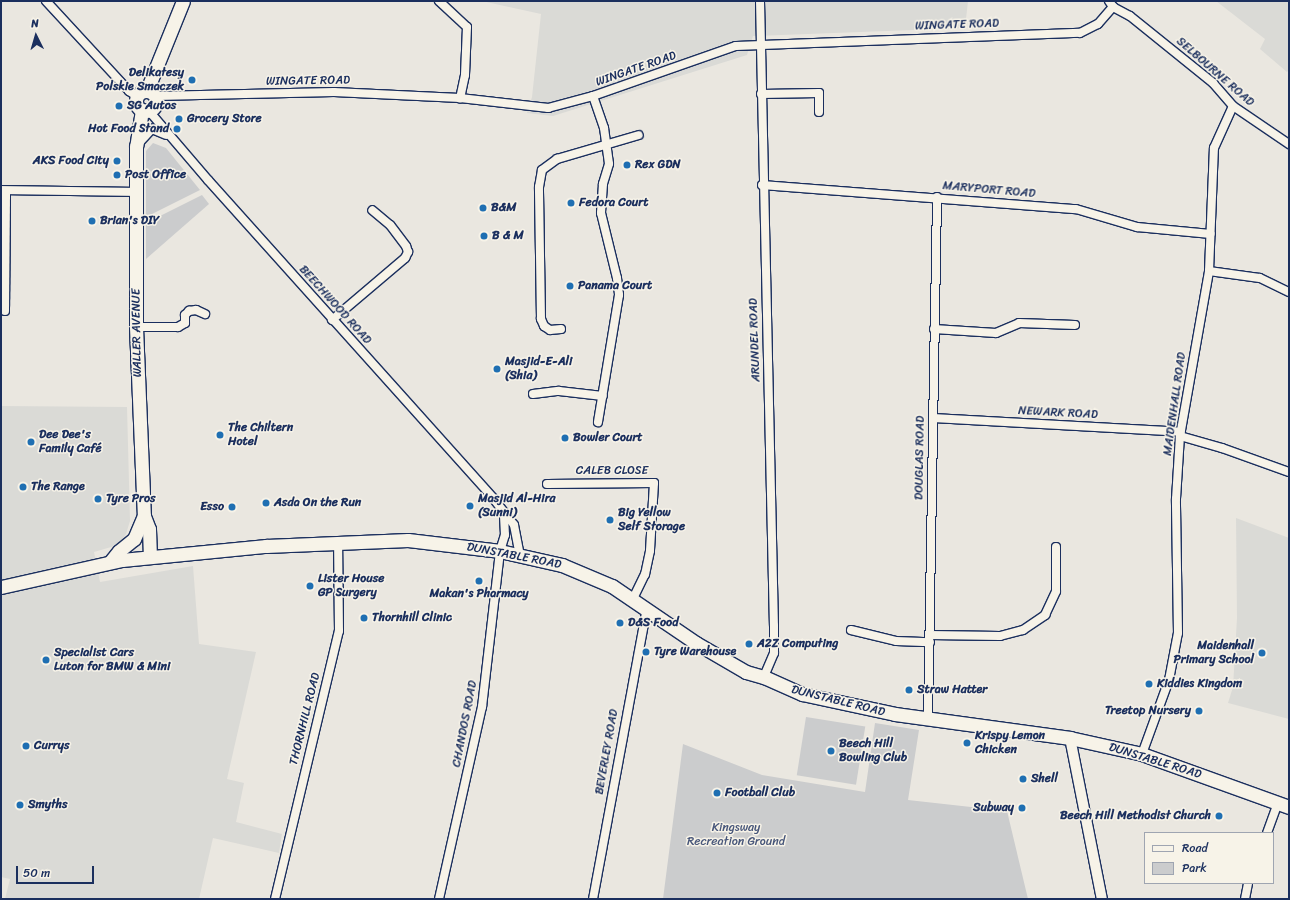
<!DOCTYPE html>
<html>
<head>
<meta charset="utf-8">
<style>
	body { margin:0 }
	#map { position:relative; width:1290px; height:900px; overflow:hidden; background:#eae7e0; font-family:Sriracha,sans-serif }
	div>[style] { position:absolute }
	[style*='--x'] { left:calc(var(--x)*1px); top:calc(var(--y)*1px); width:calc(var(--w)*1px); rotate:calc(var(--a)*1deg) }
	.built>* { inset:0; background:#dadad6 }
	.green>* { inset:0; background:#cbcccd; transform-origin:0 0 }
	.roads { filter:drop-shadow(1px 0 #1b2f5e) drop-shadow(-1px 0 #1b2f5e) drop-shadow(0 1px #1b2f5e) drop-shadow(0 -1px #1b2f5e) }
	.minor>* { height:8px; margin:-4px; padding:0 4px; transform-origin:4px; border-radius:4px; background:#f7f3e8 }
	.tertiary>* { height:10px; margin:-5px; padding:0 5px; transform-origin:5px; border-radius:5px; background:#f7f3e8 }
	.primary>* { height:13px; margin:-6.5px; padding:0 6.5px; transform-origin:6.5px; border-radius:6.5px; background:#f7f3e8 }
	.primary>.ring { margin:-6.5px; padding:0; box-sizing:content-box; background:none; border:13px solid #f7f3e8; border-radius:50% }
	.dots>* { width:11px; height:11px; translate:-50% -50%; box-sizing:border-box; border:2px solid #f7f3e8; border-radius:50% }
	span { translate:-50% -50%; white-space:nowrap; text-align:center; line-height:1.15; -webkit-text-stroke:3px #f7f3e8; paint-order:stroke }
	.street-label { font-size:12px; color:#1b2f5e }
	.poi-label { font-size:12px; color:#1b2f5e; font-weight:700 }
	.right { translate:-100% -50%; text-align:right }
	.left { translate:0 -50%; text-align:left }
	.park-label { font-size:12px; color:#47567a }
	.frame { position:absolute; inset:0; border:2px solid #1b2f5e; pointer-events:none }
	.legend { position:absolute; left:1144px; top:832px; width:130px; height:52px; box-sizing:border-box; background:#f7f3e8; border:1px solid #9fa5b1; margin:0; padding:5px 7px; list-style:none; font-size:12px; color:#1b2f5e }
	.legend li { display:flex; align-items:center; gap:8px; height:20px }
	.legend b { width:20px; border:1px solid #9fa5b1 }
	.north { position:absolute; left:16px; top:16px; width:40px; height:40px; -webkit-text-stroke:3px #f7f3e8; paint-order:stroke; rotate:355deg; font-size:11px; font-weight:700; line-height:16px; text-align:center; color:#1b2f5e }
	.north::after { content:''; display:block; margin:auto; width:14px; height:18px; background:#1b2f5e; clip-path:polygon(50% 0,100% 100%,50% 72%,0 100%) }
	.scale { position:absolute; left:16px; top:866px; width:78px; height:18px; box-sizing:border-box; border:2px solid #1b2f5e; border-top:0; padding-left:5px; font-size:12px; line-height:14px; white-space:nowrap; color:#1b2f5e; -webkit-text-stroke:3px #f7f3e8; paint-order:stroke }
</style>
</head>
<body>
<div id="map">
	<div class="built">
		<div style="clip-path:polygon(482px 1px,968px 1px,965px 28px,753px 36px,747px 55px,553px 116px,527px 113px,532px 97px,541px 14px)"></div>
		<div style="clip-path:polygon(1216px 1px,1289px 1px,1289px 70px,1287px 72px,1260px 49px,1265px 39px)"></div>
		<div style="clip-path:polygon(1px 406px,127px 407px,130px 521px,126px 534px,118px 545px,94px 552px,100px 582px,193px 566px,199px 644px,256px 652px,227px 779px,244px 783px,236px 822px,282px 834px,279px 853px,213px 838px,199px 899px,5px 899px,10px 879px,1px 877px)"></div>
		<div style="clip-path:polygon(1236px 518px,1289px 538px,1289px 719px,1228px 703px,1233px 687px,1237px 618px)"></div>
	</div>
	<div class="green">
		<div style="clip-path:polygon(153px 143px,166px 148px,200px 190px,146px 217px,146px 151px)"></div>
		<div style="clip-path:polygon(202px 195px,209px 204px,146px 259px,146px 223px)"></div>
		<div style="left:806px;top:717px;width:60px;height:59px;rotate:9deg"></div>
		<div style="clip-path:polygon(875px 723px,919px 730px,908px 800px,1007px 811px,1028px 899px,663px 899px,683px 744px,762px 775px,865px 792px)"></div>
	</div>
	<div class="roads">
		<div class="minor">
			<div style="--x:46;--y:1;--w:122;--a:47.3"></div>
			<div style="--x:129;--y:91;--w:9;--a:32"></div>
			<div style="--x:439;--y:1;--w:38;--a:43"></div>
			<div style="--x:467;--y:27;--w:48;--a:92.4"></div>
			<div style="--x:465;--y:75;--w:24;--a:102"></div>
			<div style="--x:760;--y:1;--w:625;--a:88.72"></div>
			<div style="--x:774;--y:626;--w:27;--a:90"></div>
			<div style="--x:774;--y:653;--w:26;--a:113"></div>
			<div style="--x:1109;--y:1;--w:7;--a:56"></div>
			<div style="--x:1113;--y:7;--w:19;--a:28"></div>
			<div style="--x:1130;--y:16;--w:107;--a:38.9"></div>
			<div style="--x:1213;--y:83;--w:30;--a:49"></div>
			<div style="--x:1233;--y:106;--w:68;--a:34.2"></div>
			<div style="--x:761;--y:94;--w:58;--a:-1"></div>
			<div style="--x:819;--y:93;--w:19;--a:90"></div>
			<div style="--x:156;--y:96;--w:178;--a:-1.3"></div>
			<div style="--x:334;--y:92;--w:126;--a:2.7"></div>
			<div style="--x:460;--y:98;--w:89;--a:6.5"></div>
			<div style="--x:548;--y:108;--w:47;--a:-14.9"></div>
			<div style="--x:593;--y:96;--w:151;--a:-19.3"></div>
			<div style="--x:736;--y:46;--w:344;--a:-2.2"></div>
			<div style="--x:1080;--y:33;--w:20;--a:-27"></div>
			<div style="--x:1098;--y:24;--w:23;--a:-49"></div>
			<div style="--x:593;--y:96;--w:34;--a:71"></div>
			<div style="--x:604;--y:128;--w:36;--a:82"></div>
			<div style="--x:609;--y:164;--w:21;--a:107"></div>
			<div style="--x:603;--y:184;--w:29;--a:94"></div>
			<div style="--x:601;--y:213;--w:67;--a:76.2"></div>
			<div style="--x:617;--y:278;--w:17;--a:83"></div>
			<div style="--x:619;--y:295;--w:129;--a:99.4"></div>
			<div style="--x:149;--y:111;--w:91;--a:49.5"></div>
			<div style="--x:208;--y:180;--w:427;--a:48.1"></div>
			<div style="--x:493;--y:498;--w:34;--a:52"></div>
			<div style="--x:514;--y:525;--w:31;--a:79"></div>
			<div style="--x:138;--y:144;--w:21;--a:-47"></div>
			<div style="--x:152;--y:129;--w:15;--a:23"></div>
			<div style="--x:762;--y:185;--w:315;--a:4.4"></div>
			<div style="--x:1076;--y:209;--w:64;--a:16.4"></div>
			<div style="--x:1137;--y:227;--w:74;--a:5.4"></div>
			<div style="--x:1;--y:190;--w:135;--a:0.8"></div>
			<div style="--x:1209;--y:271;--w:51;--a:7.8"></div>
			<div style="--x:1260;--y:278;--w:32;--a:26"></div>
			<div style="--x:5;--y:311;--w:120;--a:-89.5"></div>
			<div style="--x:332;--y:320;--w:96;--a:-40.3"></div>
			<div style="--x:405;--y:258;--w:7;--a:-63"></div>
			<div style="--x:408;--y:252;--w:6;--a:-108"></div>
			<div style="--x:406;--y:246;--w:26;--a:-127"></div>
			<div style="--x:390;--y:225;--w:23;--a:-140"></div>
			<div style="--x:136;--y:327;--w:42;--a:0"></div>
			<div style="--x:178;--y:327;--w:8;--a:-30"></div>
			<div style="--x:185;--y:323;--w:8;--a:-90"></div>
			<div style="--x:185;--y:315;--w:6;--a:-45"></div>
			<div style="--x:189;--y:311;--w:7;--a:-8"></div>
			<div style="--x:196;--y:310;--w:10;--a:24"></div>
			<div style="--x:561;--y:329;--w:11;--a:175"></div>
			<div style="--x:550;--y:330;--w:7;--a:-146"></div>
			<div style="--x:544;--y:326;--w:8;--a:-113"></div>
			<div style="--x:541;--y:319;--w:132;--a:-90.9"></div>
			<div style="--x:539;--y:187;--w:17;--a:-80"></div>
			<div style="--x:542;--y:170;--w:19;--a:-36"></div>
			<div style="--x:557;--y:159;--w:85;--a:-16.3"></div>
			<div style="--x:934;--y:329;--w:62;--a:3.7"></div>
			<div style="--x:996;--y:333;--w:25;--a:-23"></div>
			<div style="--x:1019;--y:323;--w:56;--a:2"></div>
			<div style="--x:533;--y:394;--w:26;--a:-7"></div>
			<div style="--x:559;--y:391;--w:44;--a:6.5"></div>
			<div style="--x:933;--y:418;--w:248;--a:3.2"></div>
			<div style="--x:1180;--y:436;--w:44;--a:15.9"></div>
			<div style="--x:1222;--y:448;--w:71;--a:19.7"></div>
			<div style="--x:547;--y:484;--w:107;--a:-0.5"></div>
			<div style="--x:654;--y:483;--w:68;--a:93.4"></div>
			<div style="--x:650;--y:551;--w:24;--a:102"></div>
			<div style="--x:645;--y:574;--w:28;--a:116"></div>
			<div style="--x:851;--y:630;--w:46;--a:13.7"></div>
			<div style="--x:896;--y:641;--w:34;--a:2"></div>
			<div style="--x:930;--y:635;--w:70;--a:0.8"></div>
			<div style="--x:1000;--y:636;--w:24;--a:-15"></div>
			<div style="--x:1023;--y:630;--w:27;--a:-34"></div>
			<div style="--x:1045;--y:615;--w:26;--a:-65"></div>
			<div style="--x:1056;--y:591;--w:44;--a:-90"></div>
			<div style="--x:928;--y:719;--w:522;--a:-89.01"></div>
			<div style="--x:1142;--y:754;--w:79;--a:-70"></div>
			<div style="--x:1169;--y:680;--w:48;--a:-79.2"></div>
			<div style="--x:1178;--y:633;--w:134;--a:-90.9"></div>
			<div style="--x:1176;--y:499;--w:63;--a:-86.4"></div>
			<div style="--x:1180;--y:436;--w:168;--a:-80"></div>
			<div style="--x:1209;--y:271;--w:123;--a:-87.7"></div>
			<div style="--x:1214;--y:148;--w:46;--a:-65.7"></div>
			<div style="--x:1267;--y:833;--w:32;--a:-70"></div>
			<div style="--x:275;--y:899;--w:276;--a:-76.6"></div>
			<div style="--x:339;--y:631;--w:89;--a:-90.6"></div>
			<div style="--x:439;--y:899;--w:197;--a:-77.4"></div>
			<div style="--x:482;--y:707;--w:157;--a:-83.4"></div>
			<div style="--x:500;--y:551;--w:17;--a:-73"></div>
			<div style="--x:505;--y:535;--w:22;--a:-93"></div>
			<div style="--x:593;--y:899;--w:295;--a:-79.5"></div>
			<div style="--x:1245;--y:899;--w:16;--a:-79"></div>
		</div>
		<div class="tertiary">
			<div style="--x:1070;--y:738;--w:164;--a:78.8"></div>
		</div>
		<div class="primary">
			<div style="--x:147;--y:90;--w:96;--a:-68"></div>
			<div class="ring" style="left:136px;top:91px;width:7px;height:7px"></div>
			<div style="--x:142;--y:110;--w:36;--a:99"></div>
			<div style="--x:136;--y:146;--w:181;--a:90"></div>
			<div style="--x:136;--y:327;--w:189;--a:87.6"></div>
			<div style="--x:144;--y:516;--w:14;--a:69"></div>
			<div style="--x:149;--y:529;--w:27;--a:88"></div>
			<div style="--x:110;--y:562;--w:14;--a:-51"></div>
			<div style="--x:119;--y:551;--w:19;--a:-39"></div>
			<div style="--x:134;--y:539;--w:25;--a:-67"></div>
			<div style="--x:1;--y:587;--w:124;--a:-12.6"></div>
			<div style="--x:122;--y:560;--w:145;--a:-5.6"></div>
			<div style="--x:266;--y:546;--w:142;--a:-2.4"></div>
			<div style="--x:408;--y:540;--w:93;--a:6.8"></div>
			<div style="--x:500;--y:551;--w:64;--a:12.7"></div>
			<div style="--x:562;--y:565;--w:54;--a:22.8"></div>
			<div style="--x:612;--y:586;--w:102;--a:34.2"></div>
			<div style="--x:696;--y:643;--w:58;--a:30.1"></div>
			<div style="--x:746;--y:672;--w:19;--a:16"></div>
			<div style="--x:764;--y:677;--w:42;--a:24.1"></div>
			<div style="--x:802;--y:694;--w:95;--a:12.1"></div>
			<div style="--x:895;--y:714;--w:177;--a:7.8"></div>
			<div style="--x:1070;--y:738;--w:74;--a:12.5"></div>
			<div style="--x:1142;--y:754;--w:156;--a:19.8"></div>
		</div>
	</div>
	<div class="dots">
		<div style="left:192px;top:80px;background:#1f6fb2"></div>
		<div style="left:119px;top:106px;background:#1f6fb2"></div>
		<div style="left:179px;top:119px;background:#1f6fb2"></div>
		<div style="left:177px;top:129px;background:#1f6fb2"></div>
		<div style="left:117px;top:161px;background:#1f6fb2"></div>
		<div style="left:627px;top:165px;background:#1f6fb2"></div>
		<div style="left:117px;top:175px;background:#1f6fb2"></div>
		<div style="left:571px;top:203px;background:#1f6fb2"></div>
		<div style="left:483px;top:208px;background:#1f6fb2"></div>
		<div style="left:92px;top:221px;background:#1f6fb2"></div>
		<div style="left:484px;top:236px;background:#1f6fb2"></div>
		<div style="left:570px;top:286px;background:#1f6fb2"></div>
		<div style="left:497px;top:369px;background:#1f6fb2"></div>
		<div style="left:220px;top:435px;background:#1f6fb2"></div>
		<div style="left:565px;top:438px;background:#1f6fb2"></div>
		<div style="left:31px;top:442px;background:#1f6fb2"></div>
		<div style="left:23px;top:487px;background:#1f6fb2"></div>
		<div style="left:98px;top:499px;background:#1f6fb2"></div>
		<div style="left:266px;top:503px;background:#1f6fb2"></div>
		<div style="left:470px;top:506px;background:#1f6fb2"></div>
		<div style="left:232px;top:507px;background:#1f6fb2"></div>
		<div style="left:610px;top:520px;background:#1f6fb2"></div>
		<div style="left:479px;top:581px;background:#1f6fb2"></div>
		<div style="left:310px;top:586px;background:#1f6fb2"></div>
		<div style="left:364px;top:618px;background:#1f6fb2"></div>
		<div style="left:620px;top:623px;background:#1f6fb2"></div>
		<div style="left:749px;top:644px;background:#1f6fb2"></div>
		<div style="left:646px;top:652px;background:#1f6fb2"></div>
		<div style="left:1262px;top:653px;background:#1f6fb2"></div>
		<div style="left:46px;top:660px;background:#1f6fb2"></div>
		<div style="left:1149px;top:684px;background:#1f6fb2"></div>
		<div style="left:909px;top:690px;background:#1f6fb2"></div>
		<div style="left:1199px;top:711px;background:#1f6fb2"></div>
		<div style="left:967px;top:743px;background:#1f6fb2"></div>
		<div style="left:26px;top:746px;background:#1f6fb2"></div>
		<div style="left:831px;top:751px;background:#1f6fb2"></div>
		<div style="left:1023px;top:779px;background:#1f6fb2"></div>
		<div style="left:717px;top:793px;background:#1f6fb2"></div>
		<div style="left:20px;top:805px;background:#1f6fb2"></div>
		<div style="left:1022px;top:808px;background:#1f6fb2"></div>
		<div style="left:1219px;top:816px;background:#1f6fb2"></div>
	</div>
	<div class="street-label">
		<span style="left:957px;top:25px;rotate:-2deg">WINGATE ROAD</span>
		<span style="left:636px;top:69px;rotate:-19deg">WINGATE ROAD</span>
		<span style="left:1215px;top:72px;rotate:41deg">SELBOURNE ROAD</span>
		<span style="left:308px;top:81px;rotate:-1deg">WINGATE ROAD</span>
		<span style="left:989px;top:190px;rotate:5deg">MARYPORT ROAD</span>
		<span style="left:335px;top:305px;rotate:48deg">BEECHWOOD ROAD</span>
		<span style="left:137px;top:333px;rotate:-91deg">WALLER AVENUE</span>
		<span style="left:755px;top:340px;rotate:-92deg">ARUNDEL ROAD</span>
		<span style="left:1175px;top:404px;rotate:-82deg">MAIDENHALL ROAD</span>
		<span style="left:1058px;top:413px;rotate:3deg">NEWARK ROAD</span>
		<span style="left:920px;top:458px;rotate:-89deg">DOUGLAS ROAD</span>
		<span style="left:612px;top:471px">CALEB CLOSE</span>
		<span style="left:514px;top:556px;rotate:11deg">DUNSTABLE ROAD</span>
		<span style="left:838px;top:701px;rotate:14deg">DUNSTABLE ROAD</span>
		<span style="left:305px;top:719px;rotate:-76deg">THORNHILL ROAD</span>
		<span style="left:465px;top:724px;rotate:-79deg">CHANDOS ROAD</span>
		<span style="left:607px;top:752px;rotate:-80deg">BEVERLEY ROAD</span>
		<span style="left:1155px;top:761px;rotate:17deg">DUNSTABLE ROAD</span>
	</div>
	<div class="poi-label">
		<span class="right" style="left:184px;top:80px">Delikatesy<br>Polskie Smaczek</span>
		<span class="left" style="left:127px;top:106px">SG Autos</span>
		<span class="left" style="left:187px;top:119px">Grocery Store</span>
		<span class="right" style="left:169px;top:129px">Hot Food Stand</span>
		<span class="right" style="left:109px;top:161px">AKS Food City</span>
		<span class="left" style="left:635px;top:165px">Rex GDN</span>
		<span class="left" style="left:125px;top:175px">Post Office</span>
		<span class="left" style="left:579px;top:203px">Fedora Court</span>
		<span class="left" style="left:491px;top:208px">B&amp;M</span>
		<span class="left" style="left:100px;top:221px">Brian's DIY</span>
		<span class="left" style="left:492px;top:236px">B &amp; M</span>
		<span class="left" style="left:578px;top:286px">Panama Court</span>
		<span class="left" style="left:505px;top:369px">Masjid-E-Ali<br>(Shia)</span>
		<span class="left" style="left:228px;top:435px">The Chiltern<br>Hotel</span>
		<span class="left" style="left:39px;top:442px">Dee Dee's<br>Family Café</span>
		<span class="left" style="left:573px;top:438px">Bowler Court</span>
		<span class="left" style="left:31px;top:487px">The Range</span>
		<span class="left" style="left:106px;top:499px">Tyre Pros</span>
		<span class="left" style="left:478px;top:506px">Masjid Al-Hira<br>(Sunni)</span>
		<span class="left" style="left:274px;top:503px">Asda On the Run</span>
		<span class="right" style="left:224px;top:507px">Esso</span>
		<span class="left" style="left:618px;top:520px">Big Yellow<br>Self Storage</span>
		<span class="left" style="left:318px;top:586px">Lister House<br>GP Surgery</span>
		<span style="left:479px;top:594px">Makan's Pharmacy</span>
		<span class="left" style="left:372px;top:618px">Thornhill Clinic</span>
		<span class="left" style="left:628px;top:623px">D&amp;S Food</span>
		<span class="left" style="left:757px;top:644px">A2Z Computing</span>
		<span class="right" style="left:1254px;top:653px">Maidenhall<br>Primary School</span>
		<span class="left" style="left:654px;top:652px">Tyre Warehouse</span>
		<span class="left" style="left:54px;top:660px">Specialist Cars<br>Luton for BMW &amp; Mini</span>
		<span class="left" style="left:1157px;top:684px">Kiddies Kingdom</span>
		<span class="left" style="left:917px;top:690px">Straw Hatter</span>
		<span class="right" style="left:1191px;top:711px">Treetop Nursery</span>
		<span class="left" style="left:975px;top:743px">Krispy Lemon<br>Chicken</span>
		<span class="left" style="left:839px;top:751px">Beech Hill<br>Bowling Club</span>
		<span class="left" style="left:34px;top:746px">Currys</span>
		<span class="left" style="left:1031px;top:779px">Shell</span>
		<span class="left" style="left:725px;top:793px">Football Club</span>
		<span class="left" style="left:28px;top:805px">Smyths</span>
		<span class="right" style="left:1014px;top:808px">Subway</span>
		<span class="right" style="left:1211px;top:816px">Beech Hill Methodist Church</span>
	</div>
	<div class="park-label">
		<span style="left:736px;top:835px">Kingsway<br>Recreation Ground</span>
	</div>
	<div class="frame"></div>
	<ul class="legend">
	<li><b style="height:5px;background:#f7f3e8"></b>Road</li>
	<li><b style="height:11px;background:#cbcccd"></b>Park</li>
	</ul>
	<div class="north">N</div>
	<div class="scale">50 m</div>
</div>
</body>
</html>
